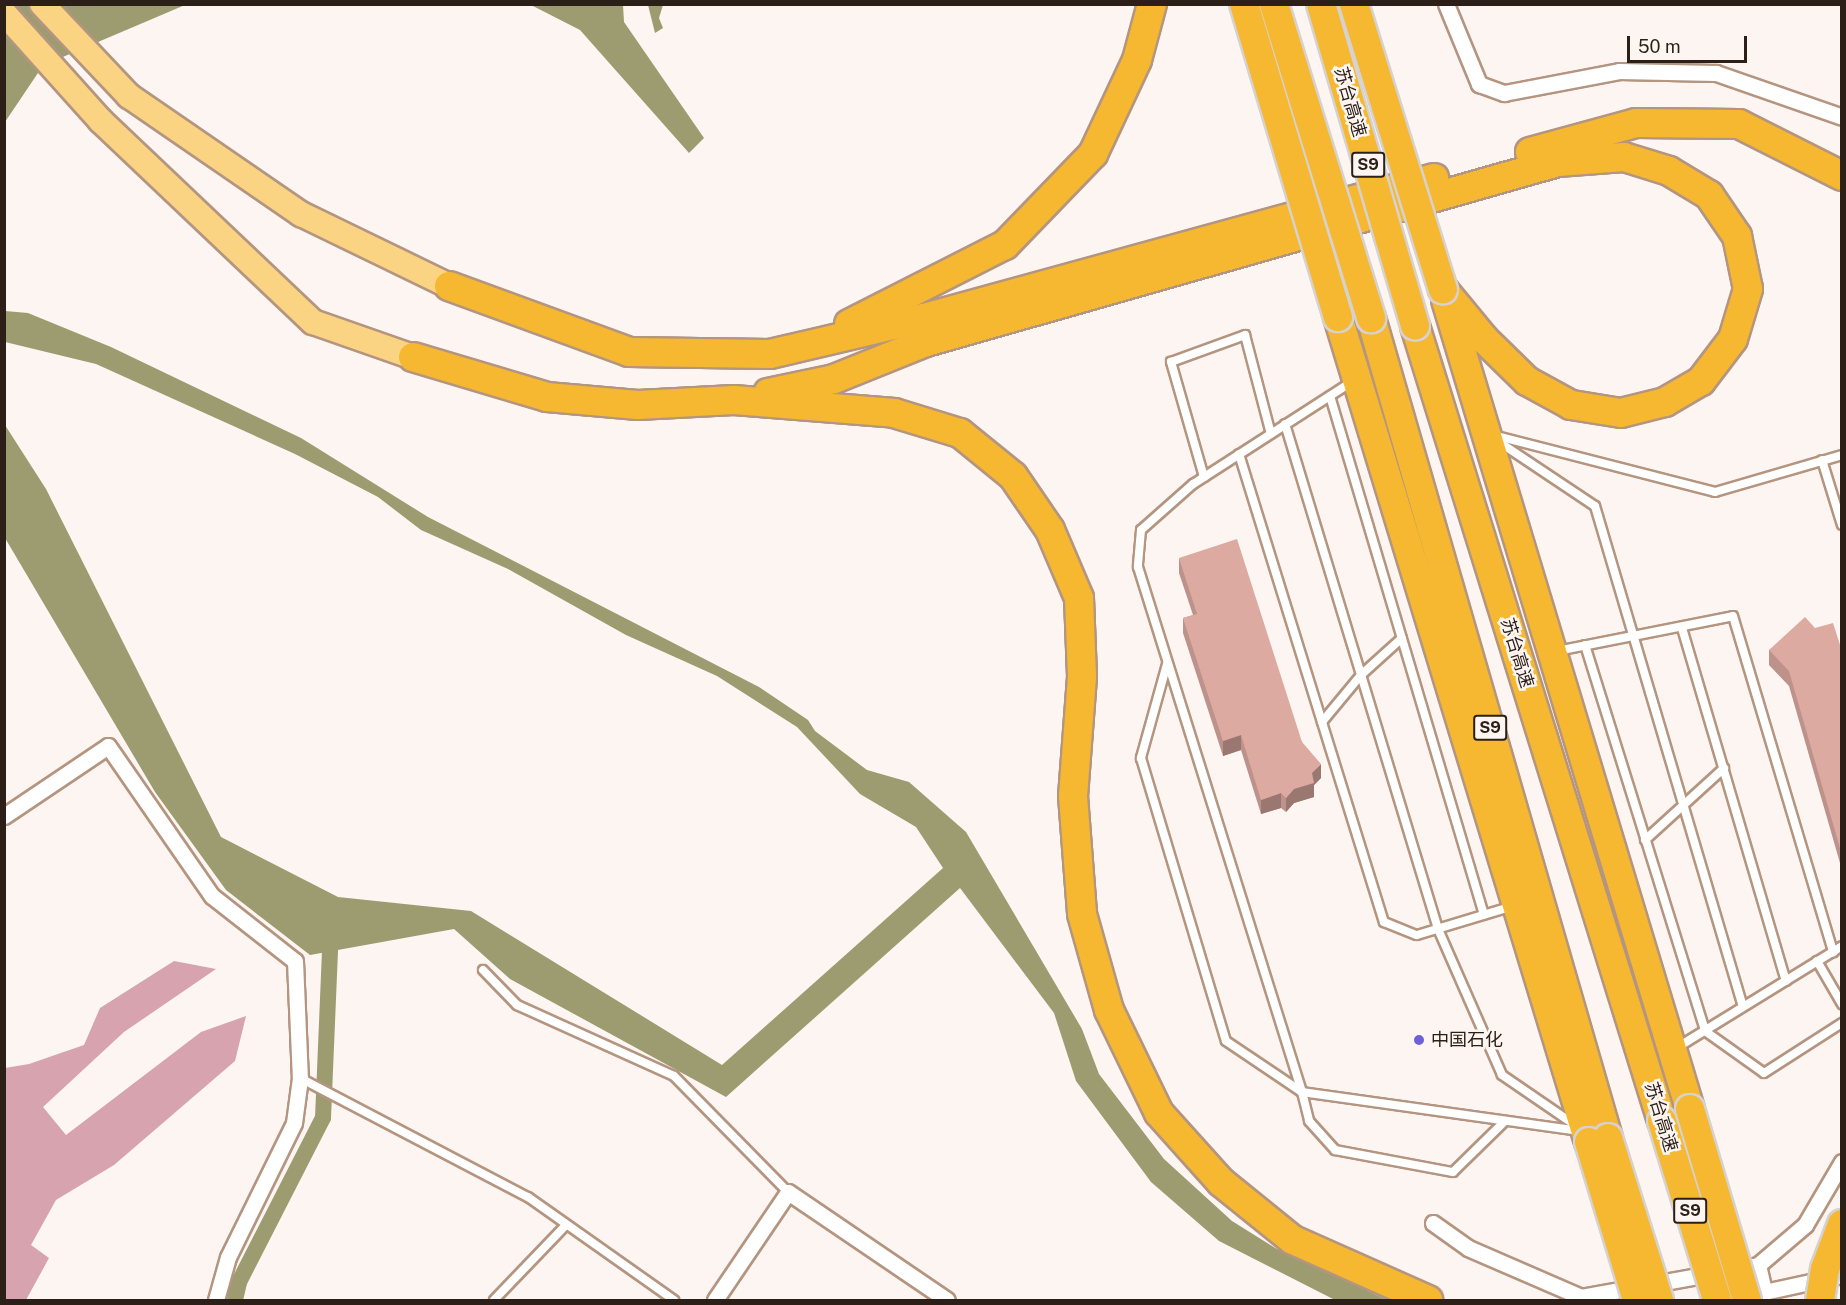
<!DOCTYPE html>
<html>
<head>
<meta charset="utf-8">
<style>
	body { margin:0 }
	#map { position:relative; width:1846px; height:1305px; overflow:hidden; background:#fcf5f1; font-family:"Public Sans","Noto Sans SC",sans-serif }
	div>[style] { position:absolute }
	[style*='--x'] { left:calc(var(--x)*1px); top:calc(var(--y)*1px); width:calc(var(--w)*1px); rotate:calc(var(--a)*1deg) }
	.forest>* { inset:0; background:#d6a3af }
	.water>* { inset:0; background:#9c9c70 }
	.canal>* { height:16px; margin:-8px; padding:0 8px; transform-origin:8px; border-radius:8px; background:#9c9c70 }
	.roads { filter:drop-shadow(2px 0 #b49580) drop-shadow(-2px 0 #b49580) drop-shadow(0 2px #b49580) drop-shadow(0 -2px #b49580) }
	.service>* { height:8px; margin:-4px; padding:0 4px; transform-origin:4px; border-radius:4px; background:#fff }
	.minor>* { height:15px; margin:-7.5px; padding:0 7.5px; transform-origin:7.5px; border-radius:7.5px; background:#fff }
	.primary>* { height:24px; margin:-12px; padding:0 12px; transform-origin:12px; border-radius:12px; background:#fad483 }
	.motorway>* { height:28px; margin:-14px; padding:0 14px; transform-origin:14px; border-radius:14px; background:#f6b831 }
	.bridges { filter:drop-shadow(2px 0 #d5d2d1) drop-shadow(-2px 0 #d5d2d1) drop-shadow(0 2px #d5d2d1) drop-shadow(0 -2px #d5d2d1) }
	.motorway-bridge>* { height:28px; margin:-14px; padding:0 14px; transform-origin:14px; border-radius:14px; background:#f6b831 }
	.wall>* { inset:0; background:#bd928a }
	.shaded-wall>* { inset:0; background:#9a7771 }
	.building>* { inset:0; background:#dcaaa1 }
	.dots>* { width:16px; height:16px; translate:-50% -50%; box-sizing:border-box; border:3px solid #fcf5f1; border-radius:50% }
	span { translate:-50% -50%; white-space:nowrap; text-align:center; line-height:1.15; -webkit-text-stroke:5px #fcf5f1; paint-order:stroke }
	.shield-label span { padding:2px 4px; background:#fcf5f1; border:2px solid; border-radius:4px; -webkit-text-stroke-width:0 }
	.shield-label { font-size:16px; color:#2b1f17; font-weight:700 }
	.street-label { font-size:18px; color:#2b1f17 }
	.poi-label { font-size:18px; color:#2b1f17 }
	.left { translate:0 -50%; text-align:left }
	.frame { position:absolute; inset:0; border:6px solid #2b1f17; pointer-events:none }
	.scale { position:absolute; left:1627px; top:36px; width:120px; height:27px; box-sizing:border-box; border:3px solid #2b1f17; border-top:0; padding-left:8px; font-size:18px; line-height:21px; white-space:nowrap; color:#2b1f17; -webkit-text-stroke:4px #fcf5f1; paint-order:stroke }
</style>
</head>
<body>
<div id="map">
	<div class="forest">
		<div style="clip-path:polygon(174px 961px,216px 969px,124px 1032px,43px 1107px,66px 1135px,201px 1032px,246px 1016px,235px 1061px,114px 1165px,56px 1200px,31px 1245px,49px 1258px,26px 1300px,5px 1300px,5px 1068px,29px 1064px,84px 1045px,100px 1008px)"></div>
	</div>
	<div class="water">
		<div style="clip-path:polygon(5px 5px,185px 5px,51px 62px,42px 67px,5px 122px)"></div>
		<div style="clip-path:polygon(531px 5px,623px 5px,624px 22px,704px 138px,689px 153px,580px 30px)"></div>
		<div style="clip-path:polygon(648px 5px,663px 5px,659px 18px,663px 28px,655px 33px)"></div>
		<div style="clip-path:polygon(5px 311px,28px 313px,111px 347px,301px 438px,428px 517px,759px 687px,808px 720px,815px 731px,867px 770px,909px 782px,966px 832px,1082px 1029px,1099px 1074px,1164px 1159px,1232px 1221px,1277px 1249px,1387px 1300px,1335px 1300px,1219px 1241px,1151px 1182px,1076px 1081px,1054px 1013px,960px 888px,726px 1097px,510px 979px,454px 929px,310px 955px,226px 890px,155px 792px,5px 538px,5px 425px,46px 489px,221px 837px,338px 897px,471px 911px,722px 1065px,943px 868px,916px 827px,860px 794px,797px 727px,717px 676px,626px 635px,508px 569px,421px 530px,378px 497px,295px 454px,96px 364px,5px 342px)"></div>
	</div>
	<div class="canal">
		<div style="--x:235;--y:1300;--w:18;--a:-77"></div>
		<div style="--x:239;--y:1282;--w:184;--a:-62.9"></div>
		<div style="--x:323;--y:1118;--w:188;--a:-87.6"></div>
	</div>
	<div class="roads">
		<div class="service">
			<div style="--x:1353;--y:381;--w:190;--a:147.2"></div>
			<div style="--x:1193;--y:484;--w:69;--a:138.5"></div>
			<div style="--x:1141;--y:530;--w:37;--a:95"></div>
			<div style="--x:1138;--y:567;--w:550;--a:72.65"></div>
			<div style="--x:1302;--y:1092;--w:280;--a:8"></div>
			<div style="--x:1330;--y:396;--w:541;--a:73.47"></div>
			<div style="--x:1285;--y:424;--w:528;--a:73.14"></div>
			<div style="--x:1438;--y:929;--w:159;--a:66.3"></div>
			<div style="--x:1502;--y:1075;--w:88;--a:34.4"></div>
			<div style="--x:1493;--y:435;--w:229;--a:14.4"></div>
			<div style="--x:1715;--y:492;--w:132;--a:-16.2"></div>
			<div style="--x:1499;--y:442;--w:115;--a:33.7"></div>
			<div style="--x:1595;--y:506;--w:522;--a:73.54"></div>
			<div style="--x:1239;--y:454;--w:490;--a:72.8"></div>
			<div style="--x:1384;--y:922;--w:35;--a:22"></div>
			<div style="--x:1417;--y:935;--w:100;--a:-16.8"></div>
			<div style="--x:1822;--y:460;--w:68;--a:72.9"></div>
			<div style="--x:1204;--y:477;--w:120;--a:-106"></div>
			<div style="--x:1171;--y:362;--w:79;--a:-20"></div>
			<div style="--x:1245;--y:335;--w:102;--a:75.3"></div>
			<div style="--x:1682;--y:628;--w:368;--a:73.6"></div>
			<div style="--x:1585;--y:645;--w:404;--a:72.7"></div>
			<div style="--x:1705;--y:1031;--w:72;--a:35.4"></div>
			<div style="--x:1764;--y:1073;--w:93;--a:-32.7"></div>
			<div style="--x:1557;--y:651;--w:179;--a:-11.2"></div>
			<div style="--x:1733;--y:616;--w:351;--a:73.4"></div>
			<div style="--x:1167;--y:664;--w:98;--a:105.5"></div>
			<div style="--x:1141;--y:758;--w:295;--a:73.3"></div>
			<div style="--x:1226;--y:1041;--w:92;--a:33.9"></div>
			<div style="--x:1302;--y:1092;--w:30;--a:76"></div>
			<div style="--x:1309;--y:1121;--w:39;--a:48"></div>
			<div style="--x:1335;--y:1150;--w:120;--a:10.6"></div>
			<div style="--x:1453;--y:1172;--w:73;--a:-44.4"></div>
			<div style="--x:1322;--y:722;--w:61;--a:-50.3"></div>
			<div style="--x:1361;--y:675;--w:55;--a:-42.1"></div>
			<div style="--x:1645;--y:840;--w:107;--a:-42.3"></div>
			<div style="--x:1817;--y:961;--w:50;--a:59.8"></div>
			<div style="--x:483;--y:970;--w:49;--a:45.8"></div>
			<div style="--x:517;--y:1005;--w:172;--a:24.3"></div>
			<div style="--x:674;--y:1076;--w:163;--a:45.5"></div>
			<div style="--x:1678;--y:1047;--w:193;--a:-31.6"></div>
			<div style="--x:300;--y:1078;--w:257;--a:27.6"></div>
			<div style="--x:528;--y:1197;--w:179;--a:35.2"></div>
			<div style="--x:494;--y:1300;--w:104;--a:-46.2"></div>
		</div>
		<div class="minor">
			<div style="--x:1446;--y:4;--w:87;--a:67.6"></div>
			<div style="--x:1479;--y:84;--w:27;--a:20"></div>
			<div style="--x:1504;--y:93;--w:117;--a:-10.8"></div>
			<div style="--x:1619;--y:71;--w:97;--a:1.2"></div>
			<div style="--x:1716;--y:73;--w:133;--a:19.2"></div>
			<div style="--x:4;--y:816;--w:125;--a:-33.9"></div>
			<div style="--x:108;--y:746;--w:183;--a:55.3"></div>
			<div style="--x:212;--y:896;--w:105;--a:38.1"></div>
			<div style="--x:295;--y:961;--w:117;--a:87.6"></div>
			<div style="--x:300;--y:1078;--w:45;--a:97.6"></div>
			<div style="--x:294;--y:1123;--w:149;--a:116.2"></div>
			<div style="--x:228;--y:1257;--w:45;--a:105.6"></div>
			<div style="--x:1433;--y:1223;--w:43;--a:35.5"></div>
			<div style="--x:1468;--y:1248;--w:123;--a:23.4"></div>
			<div style="--x:1581;--y:1297;--w:180;--a:-10.2"></div>
			<div style="--x:1758;--y:1265;--w:62;--a:-40.4"></div>
			<div style="--x:1805;--y:1225;--w:73;--a:-59.6"></div>
			<div style="--x:1758;--y:1265;--w:28;--a:77"></div>
			<div style="--x:1764;--y:1292;--w:80;--a:-12.3"></div>
			<div style="--x:715;--y:1300;--w:130;--a:-55.9"></div>
			<div style="--x:788;--y:1192;--w:192;--a:34.2"></div>
		</div>
		<div class="primary">
			<div style="--x:42;--y:4;--w:127;--a:46.6"></div>
			<div style="--x:129;--y:96;--w:209;--a:34.5"></div>
			<div style="--x:301;--y:214;--w:165;--a:25.9"></div>
			<div style="--x:4;--y:13;--w:145;--a:48.1"></div>
			<div style="--x:101;--y:121;--w:292;--a:43.5"></div>
			<div style="--x:313;--y:322;--w:106;--a:19.3"></div>
		</div>
		<div class="motorway">
			<div style="--x:1530;--y:152;--w:110;--a:-15.3"></div>
			<div style="--x:1636;--y:123;--w:103;--a:0.6"></div>
			<div style="--x:1739;--y:124;--w:115;--a:26.8"></div>
			<div style="--x:449;--y:286;--w:192;--a:20.1"></div>
			<div style="--x:629;--y:352;--w:141;--a:0.8"></div>
			<div style="--x:770;--y:354;--w:158;--a:-13.2"></div>
			<div style="--x:924;--y:318;--w:529;--a:-15.35"></div>
			<div style="--x:1446;--y:300;--w:845;--a:73.22"></div>
			<div style="--x:1338;--y:317;--w:862;--a:73.08"></div>
			<div style="--x:1371;--y:318;--w:854;--a:73.88"></div>
			<div style="--x:849;--y:324;--w:175;--a:-26.9"></div>
			<div style="--x:1005;--y:245;--w:127;--a:-46"></div>
			<div style="--x:1093;--y:154;--w:104;--a:-64.9"></div>
			<div style="--x:1137;--y:60;--w:58;--a:-75"></div>
			<div style="--x:1415;--y:326;--w:832;--a:72.74"></div>
			<div style="--x:413;--y:357;--w:140;--a:16.6"></div>
			<div style="--x:547;--y:397;--w:91;--a:5"></div>
			<div style="--x:638;--y:405;--w:96;--a:-3"></div>
			<div style="--x:734;--y:400;--w:161;--a:4.6"></div>
			<div style="--x:894;--y:413;--w:69;--a:16.9"></div>
			<div style="--x:960;--y:433;--w:68;--a:39.1"></div>
			<div style="--x:1013;--y:476;--w:65;--a:55.6"></div>
			<div style="--x:1050;--y:530;--w:74;--a:66.9"></div>
			<div style="--x:1079;--y:598;--w:79;--a:87.8"></div>
			<div style="--x:1082;--y:677;--w:119;--a:94.3"></div>
			<div style="--x:1073;--y:796;--w:118;--a:85.6"></div>
			<div style="--x:1082;--y:914;--w:100;--a:74.3"></div>
			<div style="--x:1109;--y:1010;--w:114;--a:64.1"></div>
			<div style="--x:1159;--y:1113;--w:93;--a:48.1"></div>
			<div style="--x:1221;--y:1182;--w:92;--a:38.9"></div>
			<div style="--x:1293;--y:1240;--w:148;--a:24"></div>
			<div style="--x:768;--y:393;--w:67;--a:-12"></div>
			<div style="--x:834;--y:379;--w:99;--a:-21.9"></div>
			<div style="--x:926;--y:342;--w:657;--a:-15.9"></div>
			<div style="--x:1558;--y:162;--w:66;--a:-4.3"></div>
			<div style="--x:1624;--y:157;--w:47;--a:17.3"></div>
			<div style="--x:1669;--y:171;--w:47;--a:31"></div>
			<div style="--x:1709;--y:195;--w:50;--a:55.7"></div>
			<div style="--x:1737;--y:236;--w:54;--a:78.3"></div>
			<div style="--x:1748;--y:289;--w:52;--a:106.7"></div>
			<div style="--x:1733;--y:339;--w:53;--a:127.3"></div>
			<div style="--x:1701;--y:381;--w:42;--a:149.7"></div>
			<div style="--x:1665;--y:402;--w:45;--a:166"></div>
			<div style="--x:1621;--y:413;--w:51;--a:-170.9"></div>
			<div style="--x:1571;--y:405;--w:50;--a:-151.4"></div>
			<div style="--x:1527;--y:381;--w:60;--a:-135.7"></div>
			<div style="--x:1484;--y:339;--w:65;--a:-129.4"></div>
		</div>
	</div>
	<div class="bridges">
		<div class="motorway-bridge">
			<div style="--x:1244;--y:4;--w:327;--a:73.3"></div>
			<div style="--x:1274;--y:4;--w:329;--a:72.8"></div>
			<div style="--x:1321;--y:4;--w:335;--a:73.7"></div>
			<div style="--x:1354;--y:4;--w:299;--a:72.7"></div>
			<div style="--x:1690;--y:1109;--w:199;--a:73.4"></div>
			<div style="--x:1662;--y:1121;--w:187;--a:72.9"></div>
			<div style="--x:1608;--y:1138;--w:170;--a:72.5"></div>
			<div style="--x:1589;--y:1142;--w:165;--a:73.1"></div>
			<div style="--x:1820;--y:1300;--w:31;--a:-81"></div>
			<div style="--x:1825;--y:1269;--w:48;--a:-69.3"></div>
		</div>
	</div>
	<div class="wall">
		<div style="clip-path:polygon(1179px 558px,1302px 742px,1321px 778px,1314px 785px,1314px 797px,1294px 803px,1286px 812px,1281px 808px,1261px 814px,1241px 750px,1223px 756px,1183px 633px,1183px 618px,1193px 615px,1179px 573px)"></div>
		<div style="clip-path:polygon(1815px 628px,1842px 651px,1842px 870px,1789px 686px,1769px 665px,1769px 650px)"></div>
	</div>
	<div class="shaded-wall">
		<div style="clip-path:polygon(1241px 735px,1241px 750px,1223px 756px,1223px 741px)"></div>
		<div style="clip-path:polygon(1321px 764px,1321px 778px,1314px 785px,1314px 797px,1294px 803px,1286px 812px,1286px 798px,1294px 789px)"></div>
		<div style="clip-path:polygon(1281px 793px,1281px 808px,1261px 814px,1261px 800px)"></div>
	</div>
	<div class="building">
		<div style="clip-path:polygon(1237px 539px,1302px 742px,1321px 764px,1312px 773px,1314px 783px,1294px 789px,1286px 798px,1281px 793px,1261px 800px,1241px 735px,1223px 741px,1183px 618px,1197px 614px,1179px 558px)"></div>
		<div style="clip-path:polygon(1805px 617px,1815px 628px,1833px 623px,1842px 651px,1842px 855px,1789px 671px,1769px 650px)"></div>
	</div>
	<div class="dots">
		<div style="left:1419px;top:1040px;background:#6f5fd9"></div>
	</div>
	<div class="shield-label">
		<span style="left:1368px;top:165px">S9</span>
		<span style="left:1490px;top:728px">S9</span>
		<span style="left:1690px;top:1211px">S9</span>
	</div>
	<div class="street-label">
		<span style="left:1350px;top:102px;rotate:74deg">苏台高速</span>
		<span style="left:1517px;top:653px;rotate:73deg">苏台高速</span>
		<span style="left:1661px;top:1117px;rotate:73deg">苏台高速</span>
	</div>
	<div class="poi-label">
		<span class="left" style="left:1431px;top:1040px">中国石化</span>
	</div>
	<div class="frame"></div>
	<div class="scale">50 m</div>
</div>
</body>
</html>
